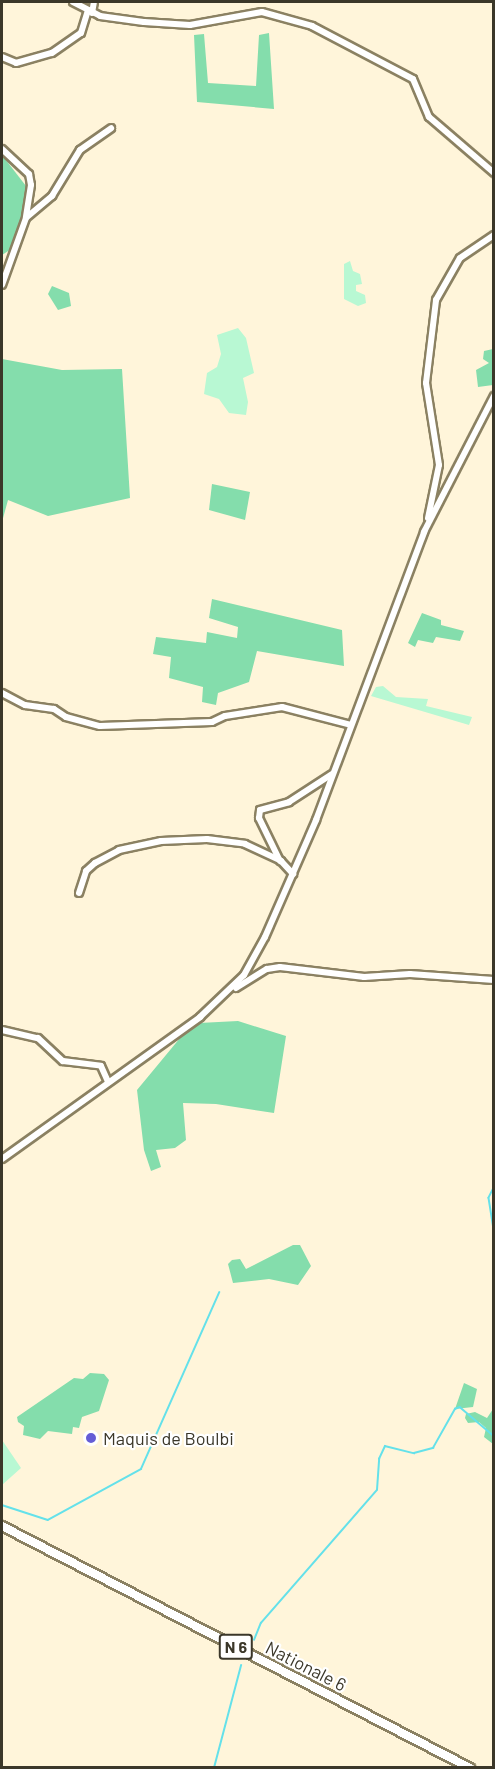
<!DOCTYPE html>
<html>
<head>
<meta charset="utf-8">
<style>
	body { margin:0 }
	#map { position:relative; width:495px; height:1769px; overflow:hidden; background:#fff5da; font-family:Barlow,sans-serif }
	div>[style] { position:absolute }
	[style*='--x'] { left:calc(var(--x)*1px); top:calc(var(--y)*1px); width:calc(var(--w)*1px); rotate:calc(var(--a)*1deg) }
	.green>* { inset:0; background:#b8f8d3 }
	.forest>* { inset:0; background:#84ddac }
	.stream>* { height:1.5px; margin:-0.75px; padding:0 0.75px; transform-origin:0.75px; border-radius:0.75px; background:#64e1ea }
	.roads { filter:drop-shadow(2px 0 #8b8162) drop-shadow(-2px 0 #8b8162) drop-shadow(0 2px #8b8162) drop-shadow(0 -2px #8b8162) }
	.minor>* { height:6px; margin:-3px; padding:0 3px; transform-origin:3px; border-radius:3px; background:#fff }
	.major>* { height:8px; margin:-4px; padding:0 4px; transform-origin:4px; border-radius:4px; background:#fff }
	.dots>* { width:16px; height:16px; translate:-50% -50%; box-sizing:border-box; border:3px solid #fff; border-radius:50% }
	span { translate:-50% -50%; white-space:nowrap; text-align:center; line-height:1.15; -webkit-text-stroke:4.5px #fff; paint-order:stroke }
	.shield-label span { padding:2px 4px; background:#fff; border:2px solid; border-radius:4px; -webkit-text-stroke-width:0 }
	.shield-label { font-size:16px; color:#3b3729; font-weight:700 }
	.poi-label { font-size:18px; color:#3b3729 }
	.left { translate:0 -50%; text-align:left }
	.street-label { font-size:18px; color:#3b3729 }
	.frame { position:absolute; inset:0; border:3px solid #3b3729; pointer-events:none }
</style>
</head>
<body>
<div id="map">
	<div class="green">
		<div style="clip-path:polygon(350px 261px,353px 271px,360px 274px,362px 284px,356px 285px,356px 291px,365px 295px,366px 303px,358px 306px,344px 299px,344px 264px)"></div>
		<div style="clip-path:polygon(238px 328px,246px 338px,254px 373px,243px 378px,248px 402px,246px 415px,229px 413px,219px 399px,204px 394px,207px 373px,217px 367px,221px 354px,217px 335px)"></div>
		<div style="clip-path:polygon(383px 686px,396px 697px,428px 699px,426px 706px,472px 717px,469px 725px,371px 696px,376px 687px)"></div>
		<div style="clip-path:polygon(2px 1440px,21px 1468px,2px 1485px)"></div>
	</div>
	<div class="forest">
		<div style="clip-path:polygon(269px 33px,274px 109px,197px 102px,194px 35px,204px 34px,208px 83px,256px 86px,259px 35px)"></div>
		<div style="clip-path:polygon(2px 155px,26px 186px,16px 246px,2px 255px)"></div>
		<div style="clip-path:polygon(52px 286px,69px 293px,71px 306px,58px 310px,48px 294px)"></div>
		<div style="clip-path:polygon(493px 349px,493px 385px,478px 387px,476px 370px,489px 363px,483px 359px,484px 351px)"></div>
		<div style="clip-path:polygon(2px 359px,62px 370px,122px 369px,130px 498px,48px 516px,8px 500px,2px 522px)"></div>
		<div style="clip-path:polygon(212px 484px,250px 492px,245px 520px,209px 510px)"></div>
		<div style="clip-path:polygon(212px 599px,342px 630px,344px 666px,257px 651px,249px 682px,218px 693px,216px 705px,202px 702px,203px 687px,169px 678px,171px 657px,153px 654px,156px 637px,206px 643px,207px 632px,237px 638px,238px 627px,209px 618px)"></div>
		<div style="clip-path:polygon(422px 613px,441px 620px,441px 625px,464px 631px,460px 641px,436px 637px,433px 643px,418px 640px,415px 647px,408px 643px)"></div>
		<div style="clip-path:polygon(238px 1021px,286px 1036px,274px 1113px,216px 1104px,183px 1103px,186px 1140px,175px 1148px,156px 1150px,161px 1167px,151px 1171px,144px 1150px,137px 1090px,185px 1032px,199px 1023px)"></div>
		<div style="clip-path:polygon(293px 1245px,300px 1245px,311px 1266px,298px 1285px,269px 1279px,233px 1283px,228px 1264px,232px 1260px,240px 1259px,246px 1269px)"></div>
		<div style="clip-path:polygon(90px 1373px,104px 1374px,109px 1380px,99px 1411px,82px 1417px,79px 1428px,73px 1427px,72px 1434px,48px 1431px,40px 1439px,23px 1435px,24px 1426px,18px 1422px,17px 1417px,74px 1378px,83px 1379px)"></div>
		<div style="clip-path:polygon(464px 1383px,477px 1389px,473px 1407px,455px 1409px)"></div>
		<div style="clip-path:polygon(493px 1409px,493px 1444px,484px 1437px,486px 1428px,479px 1422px,468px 1423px,465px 1418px,466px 1414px,475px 1412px,487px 1418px)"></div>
	</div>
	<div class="stream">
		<div style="--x:494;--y:1188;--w:11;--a:117"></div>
		<div style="--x:489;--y:1198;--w:32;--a:81"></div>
		<div style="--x:2;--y:1505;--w:48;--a:18.1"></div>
		<div style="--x:48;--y:1520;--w:106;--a:-28.7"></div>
		<div style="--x:141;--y:1469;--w:193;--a:-66.1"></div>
		<div style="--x:254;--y:1640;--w:18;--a:-68"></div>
		<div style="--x:261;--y:1623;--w:176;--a:-48.9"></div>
		<div style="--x:377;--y:1490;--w:31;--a:-86"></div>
		<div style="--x:379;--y:1459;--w:14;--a:-65"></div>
		<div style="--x:385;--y:1446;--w:30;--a:14"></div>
		<div style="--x:414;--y:1453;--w:20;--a:-15"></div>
		<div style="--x:433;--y:1448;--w:45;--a:-60.6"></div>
		<div style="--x:455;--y:1409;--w:5;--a:-22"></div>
		<div style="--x:460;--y:1407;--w:45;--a:40.5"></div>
		<div style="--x:214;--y:1768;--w:106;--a:-75.2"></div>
	</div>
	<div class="roads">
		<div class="minor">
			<div style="--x:73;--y:2;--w:30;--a:27"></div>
			<div style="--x:100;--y:16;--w:44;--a:7.8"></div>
			<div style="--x:144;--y:22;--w:46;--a:3.7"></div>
			<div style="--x:190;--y:25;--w:73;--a:-10.2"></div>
			<div style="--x:262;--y:12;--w:52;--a:15.6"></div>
			<div style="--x:312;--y:26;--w:114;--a:27.7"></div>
			<div style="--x:413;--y:79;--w:41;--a:67.2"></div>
			<div style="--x:429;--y:117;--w:86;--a:40.7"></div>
			<div style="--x:92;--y:13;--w:11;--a:-80"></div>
			<div style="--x:2;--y:57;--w:15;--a:23"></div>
			<div style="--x:16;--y:63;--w:37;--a:-16"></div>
			<div style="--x:52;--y:53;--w:35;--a:-35"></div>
			<div style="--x:81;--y:33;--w:24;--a:-73"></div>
			<div style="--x:2;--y:149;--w:37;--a:43"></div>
			<div style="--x:29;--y:174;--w:11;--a:80"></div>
			<div style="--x:31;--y:185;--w:33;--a:99"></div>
			<div style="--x:26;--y:218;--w:71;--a:109.7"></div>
			<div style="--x:27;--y:217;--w:33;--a:-40"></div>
			<div style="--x:52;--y:196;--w:54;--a:-58.7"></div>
			<div style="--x:80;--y:150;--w:38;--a:-35"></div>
			<div style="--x:428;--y:518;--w:54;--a:-78.3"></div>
			<div style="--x:439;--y:465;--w:83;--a:-99"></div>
			<div style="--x:426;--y:383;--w:84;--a:-83.1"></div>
			<div style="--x:436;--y:300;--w:48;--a:-60.3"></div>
			<div style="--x:460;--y:258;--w:41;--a:-34.1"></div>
			<div style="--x:2;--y:693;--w:26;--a:28"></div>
			<div style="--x:25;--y:705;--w:29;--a:8"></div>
			<div style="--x:54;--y:709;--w:14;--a:34"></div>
			<div style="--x:66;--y:717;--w:35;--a:15"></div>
			<div style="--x:100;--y:726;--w:112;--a:-2"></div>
			<div style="--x:212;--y:722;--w:14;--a:-25"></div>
			<div style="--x:225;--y:716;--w:58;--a:-9"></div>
			<div style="--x:282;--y:707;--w:71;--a:14.6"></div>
			<div style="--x:280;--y:861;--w:48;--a:-116"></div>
			<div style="--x:259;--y:818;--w:8;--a:-83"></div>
			<div style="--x:260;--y:810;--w:30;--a:-15"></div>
			<div style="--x:289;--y:802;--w:51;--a:-33.1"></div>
			<div style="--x:79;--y:893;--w:23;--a:-72"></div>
			<div style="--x:86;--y:871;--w:12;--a:-42"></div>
			<div style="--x:95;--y:863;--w:27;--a:-28"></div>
			<div style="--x:119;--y:850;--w:43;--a:-12.1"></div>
			<div style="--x:161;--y:841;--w:46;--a:-2.5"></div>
			<div style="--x:207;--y:839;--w:38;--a:7"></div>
			<div style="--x:245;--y:844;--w:40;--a:25"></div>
			<div style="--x:281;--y:861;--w:18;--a:47"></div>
			<div style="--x:236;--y:988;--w:36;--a:-32"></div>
			<div style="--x:267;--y:969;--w:13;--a:-9"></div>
			<div style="--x:280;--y:967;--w:85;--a:6.8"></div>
			<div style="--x:364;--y:977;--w:46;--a:-3.7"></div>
			<div style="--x:410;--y:974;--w:84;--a:4.1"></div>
			<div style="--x:2;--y:1030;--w:37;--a:13"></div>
			<div style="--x:38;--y:1038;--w:34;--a:43"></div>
			<div style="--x:63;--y:1061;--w:38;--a:7"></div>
			<div style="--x:101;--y:1066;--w:17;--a:66"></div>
			<div style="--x:2;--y:1159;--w:244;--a:-35.6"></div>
			<div style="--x:200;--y:1017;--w:61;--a:-43.7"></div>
			<div style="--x:244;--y:975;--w:43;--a:-61.1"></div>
			<div style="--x:265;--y:937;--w:128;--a:-66.4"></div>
			<div style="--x:316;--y:820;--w:308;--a:-69.4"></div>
			<div style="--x:424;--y:532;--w:153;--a:-62.8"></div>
		</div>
		<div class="major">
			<div style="--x:2;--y:1526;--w:527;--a:27.34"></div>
		</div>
	</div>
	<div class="dots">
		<div style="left:91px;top:1438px;background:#655dd6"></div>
	</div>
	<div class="shield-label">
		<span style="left:236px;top:1647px">N 6</span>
	</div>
	<div class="poi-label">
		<span class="left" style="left:103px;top:1438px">Maquis de Boulbi</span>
	</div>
	<div class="street-label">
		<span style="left:306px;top:1666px;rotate:27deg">Nationale 6</span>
	</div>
	<div class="frame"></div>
</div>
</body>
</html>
